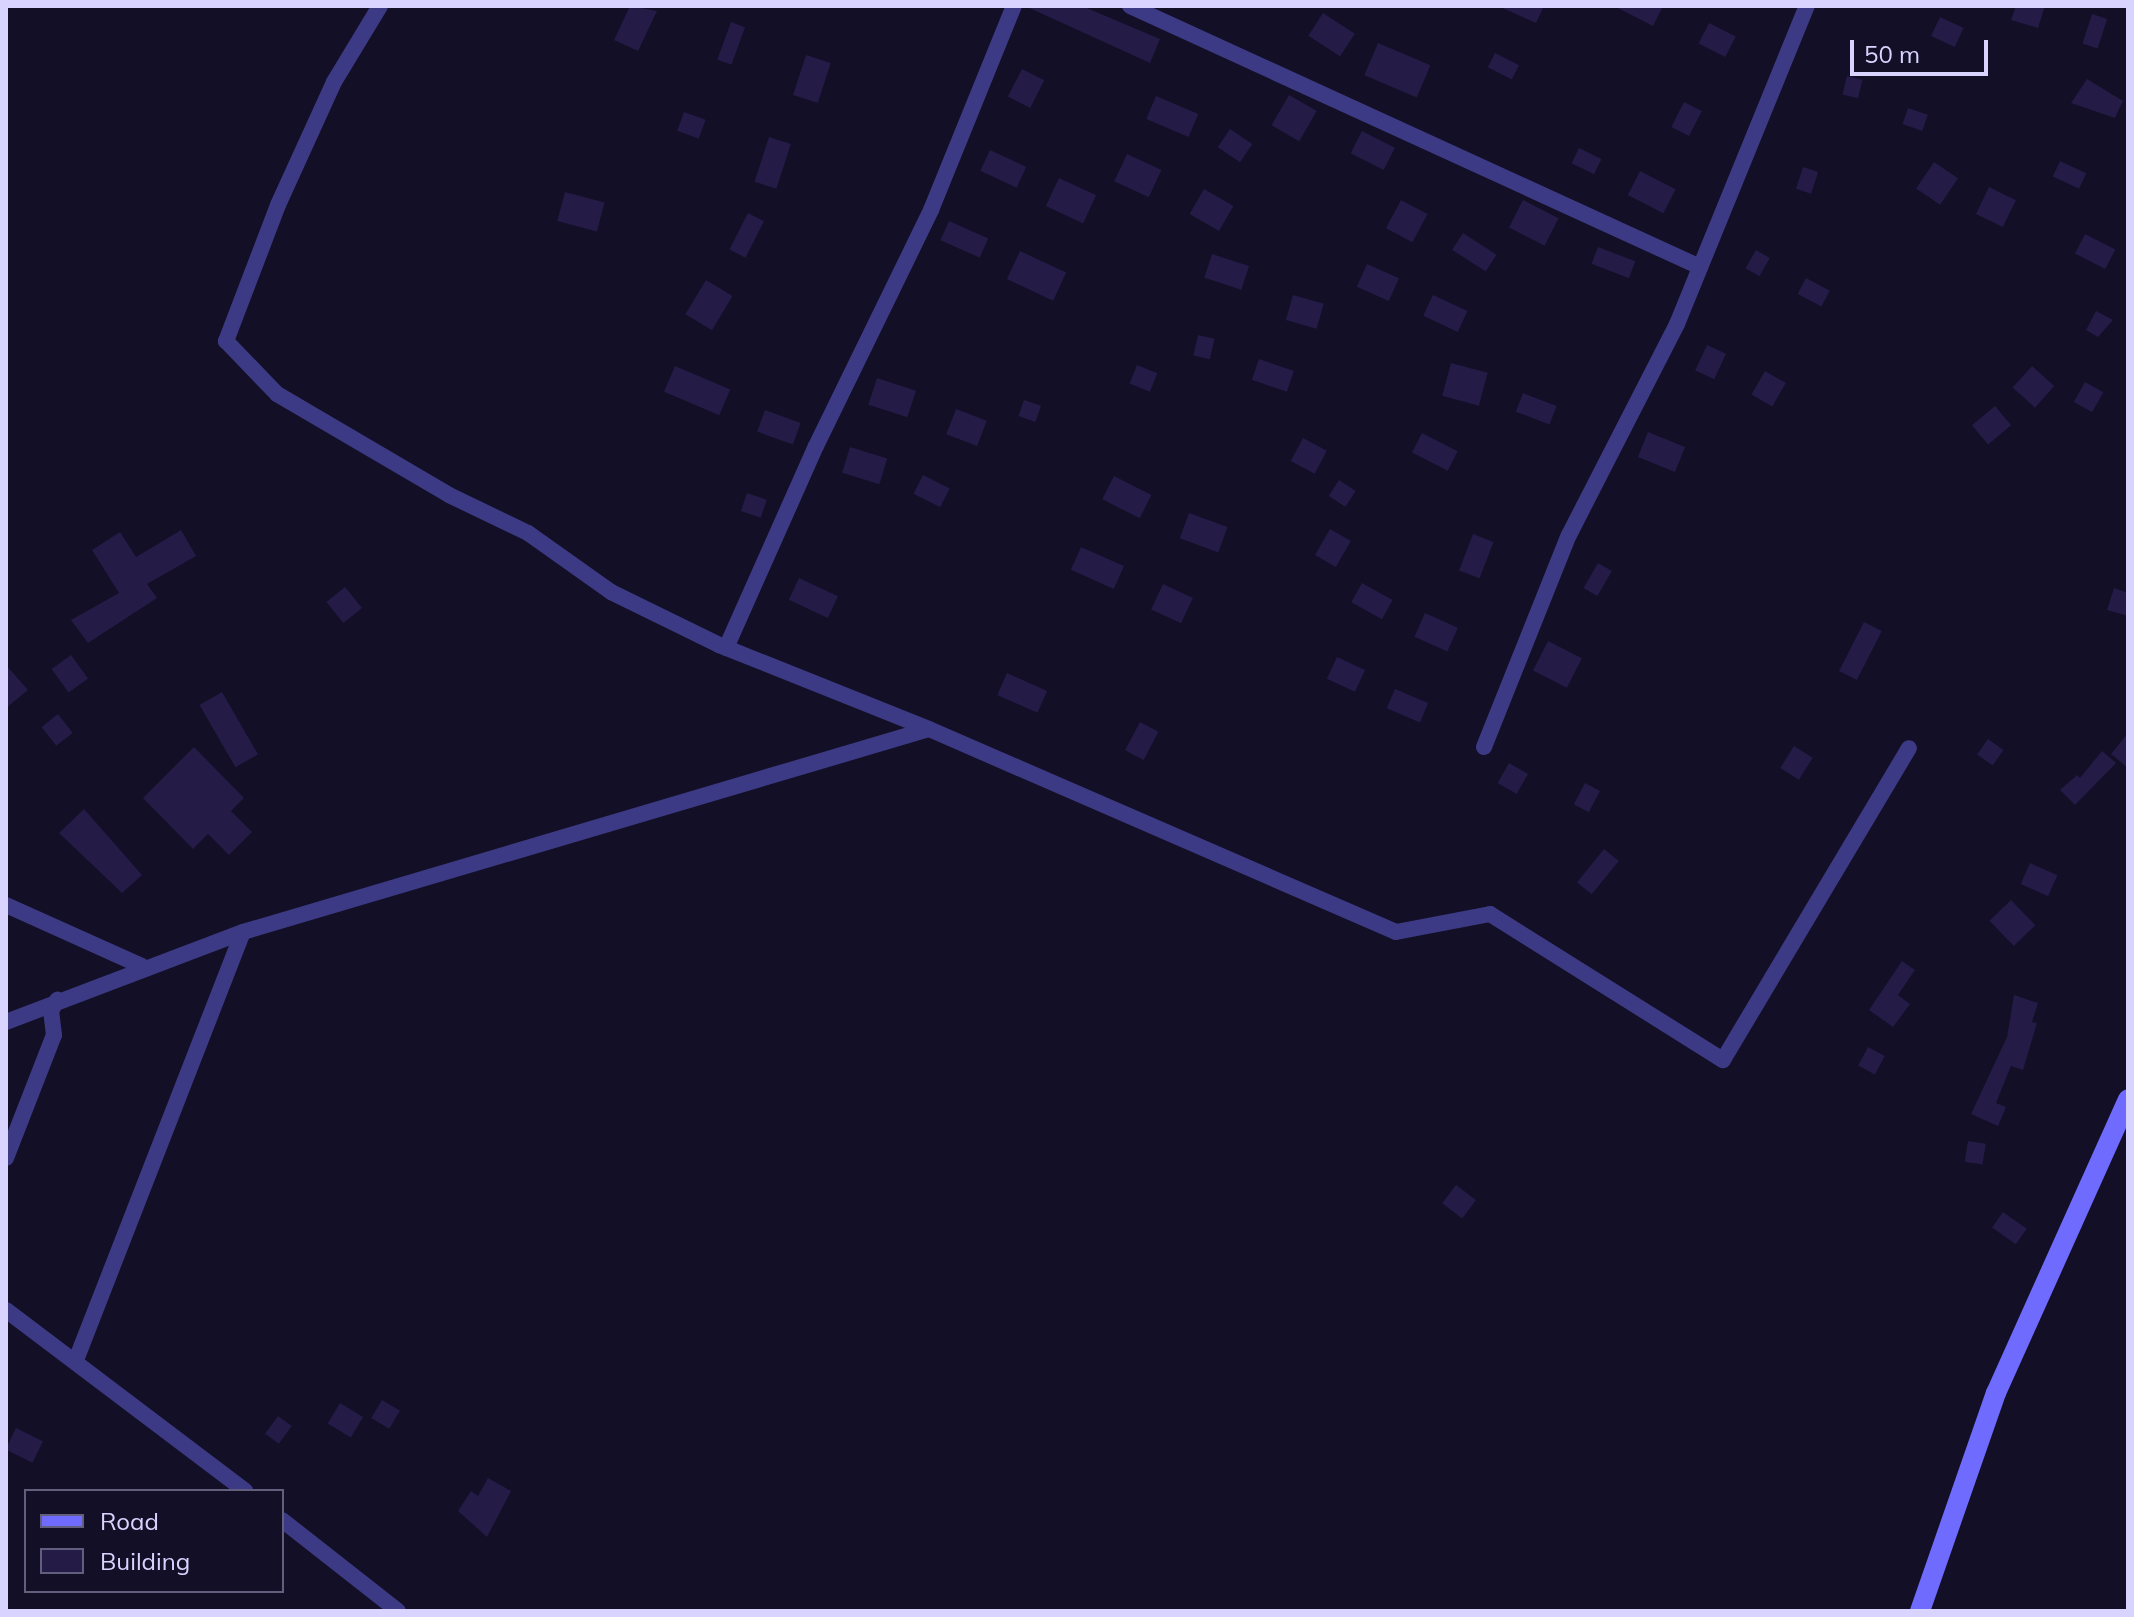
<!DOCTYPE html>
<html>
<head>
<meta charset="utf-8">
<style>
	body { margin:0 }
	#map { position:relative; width:2134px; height:1617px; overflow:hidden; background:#130f26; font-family:Mulish,sans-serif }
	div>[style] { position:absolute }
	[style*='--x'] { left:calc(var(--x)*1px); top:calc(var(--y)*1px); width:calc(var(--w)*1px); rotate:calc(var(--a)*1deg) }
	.building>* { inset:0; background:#241b47; transform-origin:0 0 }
	.street>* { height:16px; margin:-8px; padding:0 8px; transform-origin:8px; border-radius:8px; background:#3d3a85 }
	.secondary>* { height:20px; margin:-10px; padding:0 10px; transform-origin:10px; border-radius:10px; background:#6f6bff }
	span { translate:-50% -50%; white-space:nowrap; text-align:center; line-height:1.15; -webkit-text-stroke:7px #130f26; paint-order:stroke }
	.frame { position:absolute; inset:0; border:8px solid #d9d4ff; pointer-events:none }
	.legend { position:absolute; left:24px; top:1489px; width:260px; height:104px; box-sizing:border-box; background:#130f26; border:2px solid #625e7d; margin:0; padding:10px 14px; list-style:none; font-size:24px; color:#d9d4ff }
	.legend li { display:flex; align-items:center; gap:16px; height:40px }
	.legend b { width:40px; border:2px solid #625e7d }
	.scale { position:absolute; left:1850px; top:40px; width:138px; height:36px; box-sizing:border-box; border:4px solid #d9d4ff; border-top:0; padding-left:10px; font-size:24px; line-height:28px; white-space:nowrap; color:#d9d4ff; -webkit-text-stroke:6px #130f26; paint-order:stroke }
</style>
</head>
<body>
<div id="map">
	<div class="building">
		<div style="clip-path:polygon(630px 6px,657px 11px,638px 51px,614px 40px)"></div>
		<div style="clip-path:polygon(1025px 6px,1082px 6px,1160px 39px,1150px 63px)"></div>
		<div style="clip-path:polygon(1498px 6px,1544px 6px,1536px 23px)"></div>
		<div style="clip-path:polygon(1614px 6px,1663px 6px,1653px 26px)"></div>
		<div style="clip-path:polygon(2016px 6px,2045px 6px,2038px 28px,2011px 20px)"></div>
		<div style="left:1323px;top:13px;width:38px;height:27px;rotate:33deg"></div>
		<div style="left:2092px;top:14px;width:16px;height:31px;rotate:18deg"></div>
		<div style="left:1940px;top:17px;width:26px;height:21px;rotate:25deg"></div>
		<div style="left:731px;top:22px;width:15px;height:40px;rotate:20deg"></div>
		<div style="left:1709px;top:23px;width:30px;height:23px;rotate:27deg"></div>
		<div style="left:1378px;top:43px;width:57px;height:35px;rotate:23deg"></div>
		<div style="left:1495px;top:53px;width:27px;height:16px;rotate:27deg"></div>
		<div style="left:806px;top:55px;width:26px;height:42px;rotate:18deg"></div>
		<div style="left:1022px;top:69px;width:25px;height:31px;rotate:27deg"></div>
		<div style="left:1847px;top:76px;width:16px;height:19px;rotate:14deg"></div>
		<div style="clip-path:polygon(2087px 79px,2123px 101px,2115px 118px,2071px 103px)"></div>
		<div style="left:1289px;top:95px;width:32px;height:35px;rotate:30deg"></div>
		<div style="left:1156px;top:96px;width:46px;height:25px;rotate:23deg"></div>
		<div style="left:1684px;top:102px;width:20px;height:28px;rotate:27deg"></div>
		<div style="left:1908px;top:108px;width:21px;height:17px;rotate:19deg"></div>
		<div style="left:684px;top:112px;width:23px;height:20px;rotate:20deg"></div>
		<div style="left:1230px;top:129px;width:27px;height:22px;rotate:34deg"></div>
		<div style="left:1362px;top:131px;width:37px;height:25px;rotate:27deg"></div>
		<div style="left:769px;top:137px;width:23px;height:47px;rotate:18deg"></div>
		<div style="left:1579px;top:148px;width:25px;height:17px;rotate:26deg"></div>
		<div style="left:990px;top:150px;width:40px;height:23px;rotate:25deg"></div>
		<div style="left:1127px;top:154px;width:38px;height:30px;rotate:25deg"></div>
		<div style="left:2060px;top:161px;width:29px;height:17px;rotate:25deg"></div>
		<div style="left:1934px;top:162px;width:29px;height:32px;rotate:34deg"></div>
		<div style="left:1803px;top:167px;width:16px;height:23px;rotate:18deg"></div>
		<div style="left:1640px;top:171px;width:40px;height:27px;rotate:27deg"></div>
		<div style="left:1059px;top:178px;width:41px;height:31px;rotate:25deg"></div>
		<div style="left:1989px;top:187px;width:30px;height:30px;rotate:26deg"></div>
		<div style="left:1204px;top:189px;width:34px;height:29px;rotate:30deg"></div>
		<div style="left:565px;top:192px;width:41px;height:30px;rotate:15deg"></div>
		<div style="left:1401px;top:200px;width:30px;height:32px;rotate:28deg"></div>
		<div style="left:1523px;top:200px;width:40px;height:31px;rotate:27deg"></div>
		<div style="left:748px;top:213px;width:18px;height:41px;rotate:27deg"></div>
		<div style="left:949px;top:221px;width:43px;height:21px;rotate:24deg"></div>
		<div style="left:1463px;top:233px;width:40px;height:20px;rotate:33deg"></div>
		<div style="left:2085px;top:234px;width:34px;height:22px;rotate:27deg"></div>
		<div style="left:1598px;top:247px;width:40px;height:18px;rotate:21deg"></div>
		<div style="left:1756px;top:250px;width:16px;height:21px;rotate:30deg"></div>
		<div style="left:1020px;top:251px;width:51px;height:31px;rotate:25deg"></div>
		<div style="left:1212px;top:254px;width:39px;height:25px;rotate:18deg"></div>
		<div style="left:1367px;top:264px;width:35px;height:25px;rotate:24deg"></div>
		<div style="left:1806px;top:278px;width:27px;height:18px;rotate:28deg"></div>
		<div style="left:706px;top:280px;width:31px;height:40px;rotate:31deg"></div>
		<div style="left:1293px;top:295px;width:32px;height:26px;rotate:16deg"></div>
		<div style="left:1433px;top:295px;width:38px;height:23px;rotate:25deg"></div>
		<div style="clip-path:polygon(2096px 311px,2113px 320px,2098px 337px,2086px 330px)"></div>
		<div style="left:1198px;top:335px;width:17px;height:21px;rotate:13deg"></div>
		<div style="left:1707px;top:345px;width:21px;height:28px;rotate:25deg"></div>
		<div style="left:1259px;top:359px;width:37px;height:22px;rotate:19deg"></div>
		<div style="left:1451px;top:363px;width:38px;height:34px;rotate:15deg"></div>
		<div style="left:1137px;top:365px;width:22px;height:20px;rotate:22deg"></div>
		<div style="left:675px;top:366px;width:60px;height:28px;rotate:23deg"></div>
		<div style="left:2032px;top:366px;width:30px;height:29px;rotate:42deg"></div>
		<div style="left:1765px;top:371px;width:24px;height:27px;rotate:30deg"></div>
		<div style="left:877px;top:378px;width:41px;height:28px;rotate:18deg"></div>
		<div style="left:2085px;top:382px;width:21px;height:23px;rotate:29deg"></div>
		<div style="left:1523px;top:393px;width:36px;height:20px;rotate:21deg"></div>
		<div style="left:1024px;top:400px;width:18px;height:17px;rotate:19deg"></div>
		<div style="left:1995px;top:406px;width:25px;height:30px;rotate:50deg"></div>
		<div style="left:956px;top:409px;width:33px;height:27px;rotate:21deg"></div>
		<div style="left:765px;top:410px;width:38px;height:23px;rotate:20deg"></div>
		<div style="left:1648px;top:432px;width:40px;height:27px;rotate:22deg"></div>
		<div style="left:1422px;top:433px;width:40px;height:22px;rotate:27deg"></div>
		<div style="left:1303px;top:438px;width:27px;height:26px;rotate:28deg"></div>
		<div style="left:850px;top:447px;width:39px;height:27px;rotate:17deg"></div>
		<div style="left:923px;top:475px;width:30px;height:21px;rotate:27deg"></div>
		<div style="left:1114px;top:476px;width:42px;height:26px;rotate:27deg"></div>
		<div style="left:1339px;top:480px;width:20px;height:19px;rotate:33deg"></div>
		<div style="left:747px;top:493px;width:21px;height:19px;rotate:19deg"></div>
		<div style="left:1189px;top:513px;width:41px;height:27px;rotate:20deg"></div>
		<div style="left:1330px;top:529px;width:24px;height:30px;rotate:30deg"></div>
		<div style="clip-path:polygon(181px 530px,196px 556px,147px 584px,157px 598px,88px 643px,71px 620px,119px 593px,92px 550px,120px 532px,136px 557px)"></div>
		<div style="left:1473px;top:534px;width:22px;height:39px;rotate:21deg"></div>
		<div style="left:1081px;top:547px;width:47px;height:25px;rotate:24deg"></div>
		<div style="left:1598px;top:563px;width:16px;height:29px;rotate:30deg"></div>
		<div style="left:799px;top:578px;width:43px;height:24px;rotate:25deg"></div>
		<div style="left:1362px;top:583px;width:35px;height:22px;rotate:29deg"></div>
		<div style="left:1163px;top:584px;width:33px;height:28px;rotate:25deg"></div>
		<div style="left:345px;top:587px;width:27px;height:24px;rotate:51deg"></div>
		<div style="clip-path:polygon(2114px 588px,2128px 593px,2128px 616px,2107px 610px)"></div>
		<div style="left:1425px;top:613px;width:36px;height:26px;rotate:24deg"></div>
		<div style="left:1864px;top:622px;width:20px;height:55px;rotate:27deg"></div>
		<div style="left:1548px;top:641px;width:38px;height:33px;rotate:27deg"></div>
		<div style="left:71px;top:655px;width:29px;height:24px;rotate:54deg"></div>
		<div style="left:1337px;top:657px;width:31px;height:24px;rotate:25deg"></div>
		<div style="clip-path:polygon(6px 665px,28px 690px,6px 708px)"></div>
		<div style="left:1007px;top:673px;width:44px;height:24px;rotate:24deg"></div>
		<div style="left:1395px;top:689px;width:36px;height:21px;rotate:23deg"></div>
		<div style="left:222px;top:692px;width:72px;height:26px;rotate:60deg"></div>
		<div style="left:58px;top:714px;width:24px;height:21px;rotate:52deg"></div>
		<div style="left:1140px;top:722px;width:21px;height:32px;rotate:28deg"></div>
		<div style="clip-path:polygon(2128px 733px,2128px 768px,2111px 754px)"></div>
		<div style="left:1988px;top:739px;width:19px;height:19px;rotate:35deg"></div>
		<div style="left:1794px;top:746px;width:22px;height:26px;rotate:32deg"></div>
		<div style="clip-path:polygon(194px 747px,244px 798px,231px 811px,252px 832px,229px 855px,208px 834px,193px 849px,143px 798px)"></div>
		<div style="clip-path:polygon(2102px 751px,2116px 763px,2075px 805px,2060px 790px,2077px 775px,2080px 778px)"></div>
		<div style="left:1509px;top:763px;width:22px;height:23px;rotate:30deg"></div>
		<div style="left:1585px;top:783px;width:17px;height:24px;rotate:28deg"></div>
		<div style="clip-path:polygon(84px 809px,142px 875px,122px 893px,59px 833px)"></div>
		<div style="left:1604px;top:849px;width:19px;height:43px;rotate:39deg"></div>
		<div style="left:2030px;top:863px;width:30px;height:23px;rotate:24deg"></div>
		<div style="left:2011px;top:900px;width:35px;height:30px;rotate:46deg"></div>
		<div style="clip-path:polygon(1902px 961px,1915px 970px,1898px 995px,1910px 1004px,1893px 1027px,1869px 1010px)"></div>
		<div style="clip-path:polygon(2014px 995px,2038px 1003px,2032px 1022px,2037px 1023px,2023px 1070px,2011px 1066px,1996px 1103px,2006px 1107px,1998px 1126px,1971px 1114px,2007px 1037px)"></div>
		<div style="left:1868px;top:1047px;width:19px;height:21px;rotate:28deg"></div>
		<div style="left:1968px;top:1141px;width:18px;height:21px;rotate:9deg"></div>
		<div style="left:1456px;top:1185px;width:25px;height:23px;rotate:37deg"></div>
		<div style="left:2003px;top:1212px;width:29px;height:19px;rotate:35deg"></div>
		<div style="left:382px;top:1400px;width:21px;height:21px;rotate:31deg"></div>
		<div style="left:340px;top:1403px;width:27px;height:24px;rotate:31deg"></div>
		<div style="left:278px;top:1416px;width:17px;height:22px;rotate:36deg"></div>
		<div style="left:16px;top:1428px;width:30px;height:24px;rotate:26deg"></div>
		<div style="clip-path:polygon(488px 1478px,511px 1491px,487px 1537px,458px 1511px,471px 1491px,478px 1496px)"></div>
	</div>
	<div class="street">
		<div style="--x:380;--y:6;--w:89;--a:121.2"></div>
		<div style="--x:334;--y:82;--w:135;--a:114.5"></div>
		<div style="--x:278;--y:205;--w:146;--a:110.9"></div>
		<div style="--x:226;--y:341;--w:74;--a:46.1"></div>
		<div style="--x:277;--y:394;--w:199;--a:30.4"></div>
		<div style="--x:449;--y:495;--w:88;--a:25.7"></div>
		<div style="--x:528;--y:533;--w:102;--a:35.4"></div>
		<div style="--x:611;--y:592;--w:120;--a:26.1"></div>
		<div style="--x:719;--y:645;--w:226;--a:21.8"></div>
		<div style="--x:1130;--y:6;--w:627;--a:24.6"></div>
		<div style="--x:726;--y:648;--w:221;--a:-66"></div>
		<div style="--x:816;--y:446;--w:263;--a:-64"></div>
		<div style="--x:931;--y:210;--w:220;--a:-67.9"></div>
		<div style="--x:1484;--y:747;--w:228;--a:-68.2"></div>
		<div style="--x:1569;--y:535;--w:237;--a:-62.9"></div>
		<div style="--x:1677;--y:324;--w:344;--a:-67.8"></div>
		<div style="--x:6;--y:905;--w:149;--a:24.2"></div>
		<div style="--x:6;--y:1022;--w:254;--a:-20.8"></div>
		<div style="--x:6;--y:1158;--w:132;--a:-68.7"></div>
		<div style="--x:54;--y:1035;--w:24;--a:-97"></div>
		<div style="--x:51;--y:1011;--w:13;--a:-61"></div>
		<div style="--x:6;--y:1310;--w:300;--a:37.1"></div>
		<div style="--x:76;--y:1360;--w:459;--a:-68.7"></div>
		<div style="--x:243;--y:932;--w:715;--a:-16.48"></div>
		<div style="--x:929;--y:729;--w:509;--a:23.49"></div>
		<div style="--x:1396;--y:932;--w:96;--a:-10.8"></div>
		<div style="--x:1490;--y:914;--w:275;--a:32.1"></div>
		<div style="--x:1723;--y:1060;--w:363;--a:-59.2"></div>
		<div style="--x:282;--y:1520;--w:147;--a:38.1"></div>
	</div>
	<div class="secondary">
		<div style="--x:1920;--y:1611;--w:231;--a:-70.8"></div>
		<div style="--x:1996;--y:1393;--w:322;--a:-65.8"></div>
	</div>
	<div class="frame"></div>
	<ul class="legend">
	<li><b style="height:10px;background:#6f6bff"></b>Road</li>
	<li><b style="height:22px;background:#241b47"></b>Building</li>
	</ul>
	<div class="scale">50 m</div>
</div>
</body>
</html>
